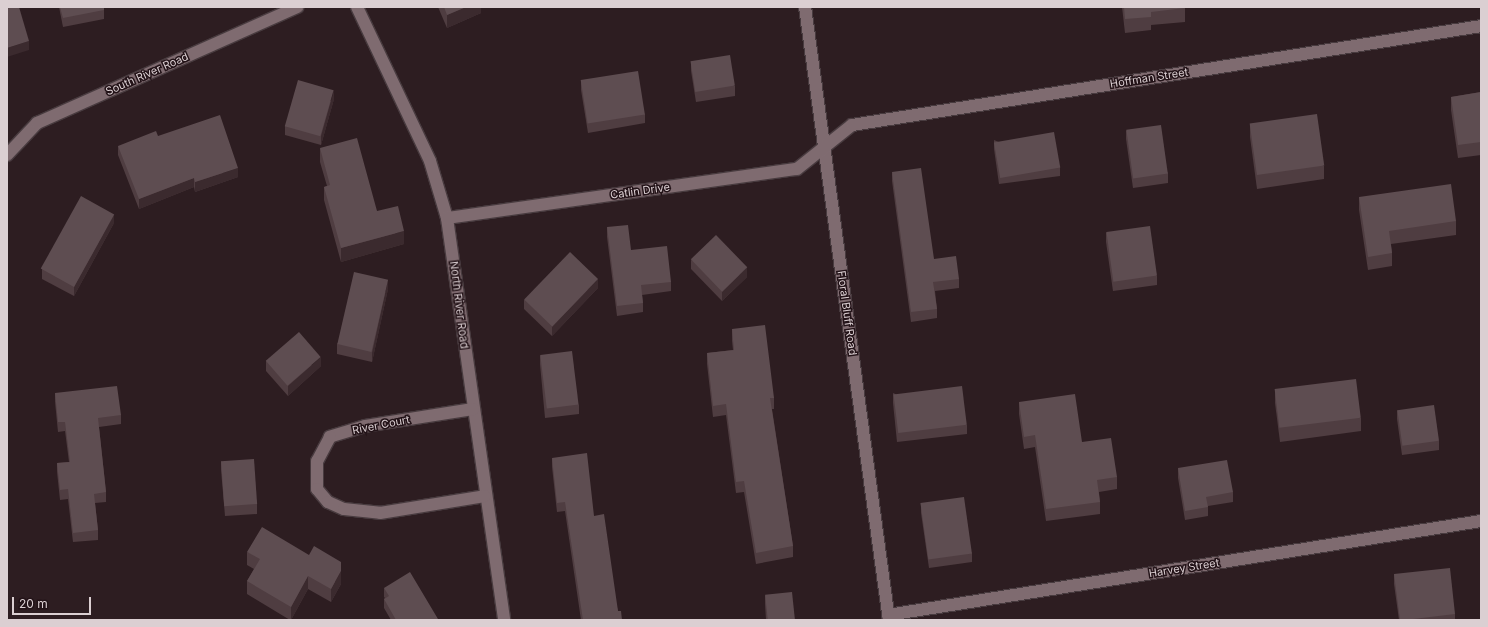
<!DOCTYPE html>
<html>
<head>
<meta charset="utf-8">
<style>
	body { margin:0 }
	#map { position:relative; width:1488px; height:627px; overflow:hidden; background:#2d1d21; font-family:Inter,sans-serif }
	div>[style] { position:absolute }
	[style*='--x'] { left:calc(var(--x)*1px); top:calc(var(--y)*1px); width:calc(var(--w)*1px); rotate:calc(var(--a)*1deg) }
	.roads { filter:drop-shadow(1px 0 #483b3f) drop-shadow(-1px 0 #483b3f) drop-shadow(0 1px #483b3f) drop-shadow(0 -1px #483b3f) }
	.minor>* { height:12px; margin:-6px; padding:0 6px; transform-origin:6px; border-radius:6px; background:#7f6b70 }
	.wall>* { inset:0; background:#4f3d41 }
	.shaded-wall>* { inset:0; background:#3b2a2e }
	.building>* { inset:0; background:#5e4d51; transform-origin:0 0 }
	span { translate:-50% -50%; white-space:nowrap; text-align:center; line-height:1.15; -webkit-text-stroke:3px #231318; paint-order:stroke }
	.street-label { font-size:11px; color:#dbcfd2 }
	.frame { position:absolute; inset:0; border:8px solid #dbcfd2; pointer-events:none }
	.scale { position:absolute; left:12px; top:597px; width:79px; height:18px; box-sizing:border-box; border:2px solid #dbcfd2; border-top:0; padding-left:5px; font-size:12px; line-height:14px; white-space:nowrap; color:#dbcfd2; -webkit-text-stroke:3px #231318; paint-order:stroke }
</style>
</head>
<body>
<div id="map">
	<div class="roads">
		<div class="minor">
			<div style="--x:357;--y:7;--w:170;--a:64.6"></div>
			<div style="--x:430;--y:161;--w:59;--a:73.4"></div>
			<div style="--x:447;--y:218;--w:406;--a:81.9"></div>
			<div style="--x:805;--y:7;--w:619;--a:82.2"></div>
			<div style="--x:7;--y:155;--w:44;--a:-46.8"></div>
			<div style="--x:37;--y:123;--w:285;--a:-24"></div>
			<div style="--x:447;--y:218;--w:353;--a:-8"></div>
			<div style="--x:797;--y:169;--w:70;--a:-38.7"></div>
			<div style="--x:852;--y:125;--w:637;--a:-8.94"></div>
			<div style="--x:473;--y:409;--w:109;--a:171.1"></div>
			<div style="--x:365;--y:426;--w:37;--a:163"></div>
			<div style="--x:330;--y:437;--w:27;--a:118"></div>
			<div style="--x:317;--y:461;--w:28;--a:90"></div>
			<div style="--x:317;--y:489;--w:17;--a:50"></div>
			<div style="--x:328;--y:502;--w:17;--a:24"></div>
			<div style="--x:344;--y:509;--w:36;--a:6"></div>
			<div style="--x:380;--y:513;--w:106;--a:-9.2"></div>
			<div style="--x:888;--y:615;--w:600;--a:-9.01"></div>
		</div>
	</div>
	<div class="wall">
		<div style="clip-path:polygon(59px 7px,104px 7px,104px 19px,63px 27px)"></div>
		<div style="clip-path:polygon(438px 7px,481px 7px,481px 13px,447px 28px)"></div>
		<div style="clip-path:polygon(1122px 7px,1185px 7px,1185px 22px,1151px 25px,1151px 30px,1125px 33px)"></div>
		<div style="clip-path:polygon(691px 62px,735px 86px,735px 96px,696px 102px,691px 71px)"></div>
		<div style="clip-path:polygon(581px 81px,645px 114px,645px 123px,588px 133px,581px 90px)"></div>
		<div style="clip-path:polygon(1481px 92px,1481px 155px,1458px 158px,1451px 110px,1451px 97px)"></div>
		<div style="clip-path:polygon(334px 99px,321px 145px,285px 135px,285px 126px)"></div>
		<div style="clip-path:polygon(1250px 124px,1324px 166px,1324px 179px,1257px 189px,1250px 137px)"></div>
		<div style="clip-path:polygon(1126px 130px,1168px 173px,1168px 183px,1133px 188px,1126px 139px)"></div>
		<div style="clip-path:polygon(994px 140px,1060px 167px,1060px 176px,999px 184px,994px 149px)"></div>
		<div style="clip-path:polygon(118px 146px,238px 177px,195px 192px,194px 187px,139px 209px,118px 155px)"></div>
		<div style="clip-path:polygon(320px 148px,377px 211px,404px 244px,341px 262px,324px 200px,324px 187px,327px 186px,320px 162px)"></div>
		<div style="clip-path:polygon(892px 172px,934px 259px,959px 279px,959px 288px,935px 291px,937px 309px,937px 318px,911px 322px,892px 181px)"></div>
		<div style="clip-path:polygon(1359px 197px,1456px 221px,1456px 235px,1391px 244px,1392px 253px,1392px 266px,1368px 270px,1359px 210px)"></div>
		<div style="clip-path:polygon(114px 223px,74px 296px,42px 279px,42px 269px)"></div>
		<div style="clip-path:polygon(607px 227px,631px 250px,671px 282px,671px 291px,642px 295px,643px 303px,643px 312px,617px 316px,607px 237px)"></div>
		<div style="clip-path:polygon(1106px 232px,1157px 276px,1157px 285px,1113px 291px,1106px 242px)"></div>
		<div style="clip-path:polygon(691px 260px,747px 277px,722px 301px,691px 269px)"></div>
		<div style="clip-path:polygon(598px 288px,552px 336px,524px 309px,524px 300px)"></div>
		<div style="clip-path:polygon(388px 289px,372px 362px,337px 354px,337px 344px)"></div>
		<div style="clip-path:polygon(732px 329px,774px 398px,774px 409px,772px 409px,793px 546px,793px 557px,756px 564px,744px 492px,736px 493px,726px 415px,713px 417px,707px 364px,707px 353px,733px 350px,732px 341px)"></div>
		<div style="clip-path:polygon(540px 355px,579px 405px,579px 414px,545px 418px,540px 364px)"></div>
		<div style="clip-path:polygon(266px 361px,321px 366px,288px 396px,266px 371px)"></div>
		<div style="clip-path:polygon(1275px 389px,1361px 418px,1361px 431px,1280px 442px,1275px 403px)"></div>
		<div style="clip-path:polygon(55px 393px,121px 415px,121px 424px,99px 427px,106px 492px,106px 502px,95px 503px,98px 530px,98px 540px,73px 542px,68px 499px,60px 500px,57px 472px,57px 463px,69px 462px,65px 431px,58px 432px,55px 402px)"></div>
		<div style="clip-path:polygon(893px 393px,967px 425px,967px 434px,897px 442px,893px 403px)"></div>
		<div style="clip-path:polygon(1019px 402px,1082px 442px,1117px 477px,1117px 489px,1099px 492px,1100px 502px,1100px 514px,1046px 521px,1035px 447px,1024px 449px,1019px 414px)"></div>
		<div style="clip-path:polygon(1397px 410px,1439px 441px,1439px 450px,1402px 455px,1397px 419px)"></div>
		<div style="clip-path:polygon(552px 458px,594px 516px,618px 611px,622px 620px,581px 620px,565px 511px,557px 512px,552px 467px)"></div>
		<div style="clip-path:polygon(221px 461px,257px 504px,257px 514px,225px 516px,221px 470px)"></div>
		<div style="clip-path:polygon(1178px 468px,1233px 492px,1233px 502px,1208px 506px,1208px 516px,1185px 520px,1178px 478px)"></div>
		<div style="clip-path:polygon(921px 504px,972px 553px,972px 562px,929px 568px,921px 513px)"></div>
		<div style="clip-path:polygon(247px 552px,341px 584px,331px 602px,308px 589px,291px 620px,290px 620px,247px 594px,247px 581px,254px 569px,247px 565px)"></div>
		<div style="clip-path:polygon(1394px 574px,1455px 614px,1455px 620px,1399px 620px,1394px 584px)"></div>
		<div style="clip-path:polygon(384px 588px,438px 620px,391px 620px,384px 608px,384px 599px,385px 598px,384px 597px)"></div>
		<div style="clip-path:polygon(765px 595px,795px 620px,766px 620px,765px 604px)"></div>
	</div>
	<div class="shaded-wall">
		<div style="clip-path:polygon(466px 7px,481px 7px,481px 13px,447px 28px,447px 15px)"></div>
		<div style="clip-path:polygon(29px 41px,29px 50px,7px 57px,7px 48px)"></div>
		<div style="clip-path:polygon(334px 90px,334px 99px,321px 145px,321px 136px)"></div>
		<div style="clip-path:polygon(238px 168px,238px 177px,195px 192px,195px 182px)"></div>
		<div style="clip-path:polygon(194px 178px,194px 187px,139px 209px,139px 199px)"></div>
		<div style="clip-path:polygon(114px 214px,114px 223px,74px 296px,74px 287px)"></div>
		<div style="clip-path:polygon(404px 231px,404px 244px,341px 262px,341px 248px)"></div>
		<div style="clip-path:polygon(747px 267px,747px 277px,722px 301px,722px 292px)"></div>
		<div style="clip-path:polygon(598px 279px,598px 288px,552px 336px,552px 327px)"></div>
		<div style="clip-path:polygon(388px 280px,388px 289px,372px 362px,372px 353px)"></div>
		<div style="clip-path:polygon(321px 357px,321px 366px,288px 396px,288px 386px)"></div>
		<div style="clip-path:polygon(341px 571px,341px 584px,331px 602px,331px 589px)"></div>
		<div style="clip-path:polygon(308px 576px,308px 589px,291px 620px,291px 607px)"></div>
	</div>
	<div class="building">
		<div style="clip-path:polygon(7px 7px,19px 7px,29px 41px,7px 48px)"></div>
		<div style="clip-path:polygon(60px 7px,104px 7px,104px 10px,63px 18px)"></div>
		<div style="clip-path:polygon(444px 7px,466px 7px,447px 15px)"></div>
		<div style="clip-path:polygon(1124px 7px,1185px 7px,1185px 8px,1151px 12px,1151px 17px,1125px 19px)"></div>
		<div style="left:730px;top:55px;width:31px;height:40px;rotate:81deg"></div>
		<div style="left:638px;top:71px;width:44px;height:58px;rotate:81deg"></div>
		<div style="left:298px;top:80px;width:37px;height:48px;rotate:16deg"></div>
		<div style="clip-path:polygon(1481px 92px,1481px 142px,1458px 145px,1451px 97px)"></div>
		<div style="left:1317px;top:114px;width:52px;height:68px;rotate:82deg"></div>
		<div style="clip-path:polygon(220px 115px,238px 168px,195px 182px,194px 178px,139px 199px,118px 146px,156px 131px,158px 136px)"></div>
		<div style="left:1161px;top:125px;width:49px;height:35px;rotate:82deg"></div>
		<div style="left:1054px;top:132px;width:36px;height:61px;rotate:80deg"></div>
		<div style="clip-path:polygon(357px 138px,377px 211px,398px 206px,404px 231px,341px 248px,324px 187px,330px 185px,320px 148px)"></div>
		<div style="clip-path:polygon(921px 168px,934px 259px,956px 256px,959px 279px,933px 282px,937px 309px,911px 312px,892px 172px)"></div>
		<div style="clip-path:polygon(1451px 184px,1456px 221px,1389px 231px,1392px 253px,1368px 257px,1359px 197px)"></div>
		<div style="left:81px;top:196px;width:38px;height:83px;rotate:29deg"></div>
		<div style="clip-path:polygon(628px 225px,631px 250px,667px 246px,671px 282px,641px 285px,643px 303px,617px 306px,607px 227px)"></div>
		<div style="left:1150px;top:226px;width:50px;height:44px;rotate:82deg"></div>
		<div style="left:716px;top:235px;width:45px;height:35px;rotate:46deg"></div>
		<div style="left:570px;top:252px;width:39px;height:66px;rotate:44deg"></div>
		<div style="left:354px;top:272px;width:35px;height:74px;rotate:13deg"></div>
		<div style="clip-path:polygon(765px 325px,774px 398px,770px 398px,793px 546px,756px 553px,744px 481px,736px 482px,726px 404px,713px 406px,707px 353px,734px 350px,732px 329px)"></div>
		<div style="left:299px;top:332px;width:33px;height:44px;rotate:49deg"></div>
		<div style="left:572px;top:351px;width:54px;height:32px;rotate:83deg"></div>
		<div style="left:1356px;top:379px;width:39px;height:82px;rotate:83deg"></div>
		<div style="clip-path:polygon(117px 386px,121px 415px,98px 418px,106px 492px,94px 494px,98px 530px,73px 533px,68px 489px,60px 490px,57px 463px,70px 462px,65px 422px,58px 422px,55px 393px)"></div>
		<div style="left:962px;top:386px;width:39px;height:69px;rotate:83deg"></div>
		<div style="clip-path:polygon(1075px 394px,1082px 442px,1111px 438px,1117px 477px,1097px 480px,1100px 502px,1046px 509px,1035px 435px,1024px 437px,1019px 402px)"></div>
		<div style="left:1434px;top:405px;width:36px;height:37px;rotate:82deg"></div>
		<div style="clip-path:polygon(587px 453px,594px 516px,604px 514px,618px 611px,621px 611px,622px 620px,583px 620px,565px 502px,557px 503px,552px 458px)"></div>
		<div style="left:254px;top:459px;width:45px;height:33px;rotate:86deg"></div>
		<div style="clip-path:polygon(1227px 460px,1233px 492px,1206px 497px,1208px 507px,1185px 511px,1178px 468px)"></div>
		<div style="left:964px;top:497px;width:57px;height:44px;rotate:82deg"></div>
		<div style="clip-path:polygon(262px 527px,309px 555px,314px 546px,341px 562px,341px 571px,331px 589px,308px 576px,291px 607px,247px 581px,260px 559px,247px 552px)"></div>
		<div style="clip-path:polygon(1450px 568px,1455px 614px,1405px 620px,1400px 620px,1394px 574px)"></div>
		<div style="clip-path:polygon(410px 572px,438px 619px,436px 620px,396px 620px,384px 599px,389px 596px,384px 588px)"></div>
		<div style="left:792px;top:592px;width:28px;height:27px;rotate:84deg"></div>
		<div style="clip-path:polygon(111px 619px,111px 620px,99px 620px)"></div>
	</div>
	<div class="street-label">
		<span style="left:147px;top:74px;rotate:-24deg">South River Road</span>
		<span style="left:1149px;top:78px;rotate:-9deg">Hoffman Street</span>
		<span style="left:640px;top:191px;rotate:-8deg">Catlin Drive</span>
		<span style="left:459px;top:305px;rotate:83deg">North River Road</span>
		<span style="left:847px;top:313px;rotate:82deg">Floral Bluff Road</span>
		<span style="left:381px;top:425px;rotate:-11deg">River Court</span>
		<span style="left:1184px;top:568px;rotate:-9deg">Harvey Street</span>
	</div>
	<div class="frame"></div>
	<div class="scale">20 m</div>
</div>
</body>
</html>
